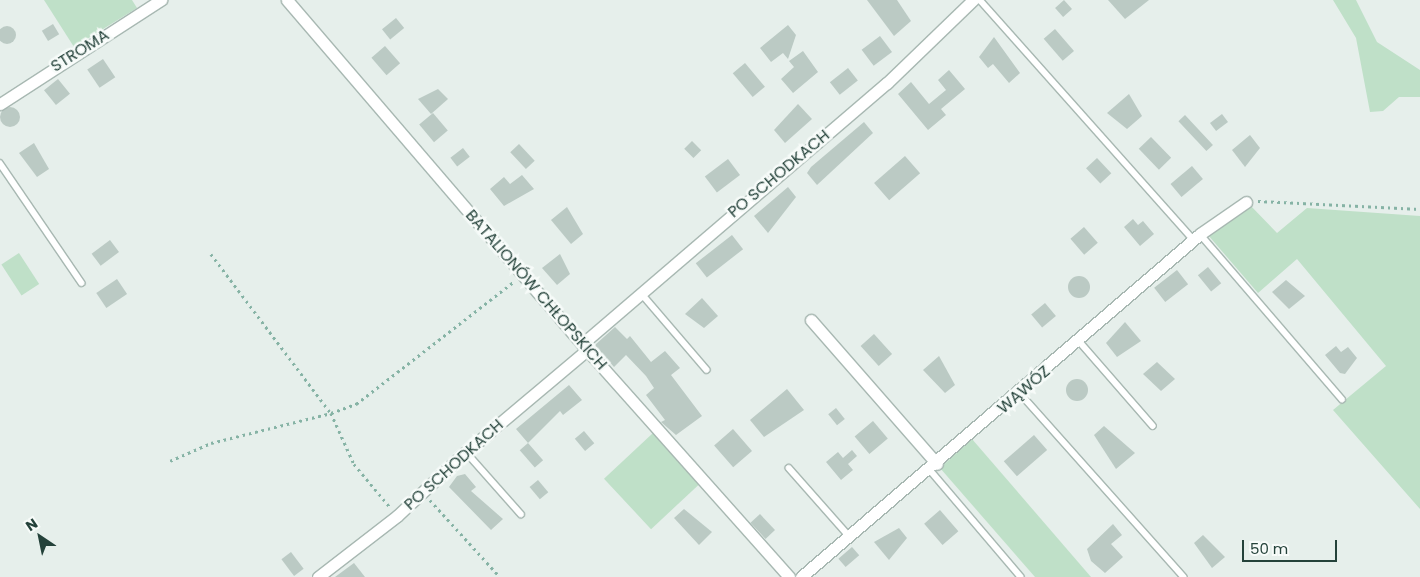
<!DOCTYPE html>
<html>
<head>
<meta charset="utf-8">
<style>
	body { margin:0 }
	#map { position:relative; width:1420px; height:577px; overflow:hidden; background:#e6efeb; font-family:Poppins,sans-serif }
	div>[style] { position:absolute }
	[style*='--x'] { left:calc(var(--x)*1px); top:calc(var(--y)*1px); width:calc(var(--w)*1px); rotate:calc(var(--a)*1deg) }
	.green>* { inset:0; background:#bfe0c8; transform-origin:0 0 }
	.building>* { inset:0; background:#bbcac4; transform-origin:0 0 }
	.round { border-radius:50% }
	.path>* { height:2.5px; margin-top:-1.25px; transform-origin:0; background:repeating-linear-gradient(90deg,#86b3a5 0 2.5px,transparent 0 6.5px) }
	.roads { filter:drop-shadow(1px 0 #a8b8b2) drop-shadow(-1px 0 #a8b8b2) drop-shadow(0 1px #a8b8b2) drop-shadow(0 -1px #a8b8b2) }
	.service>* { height:5.5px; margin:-2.75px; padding:0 2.75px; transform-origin:2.75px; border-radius:2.75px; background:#fff }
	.minor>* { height:11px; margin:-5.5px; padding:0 5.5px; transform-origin:5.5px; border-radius:5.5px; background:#fff }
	span { translate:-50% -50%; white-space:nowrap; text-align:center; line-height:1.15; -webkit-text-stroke:5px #f7fbf9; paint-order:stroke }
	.street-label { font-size:16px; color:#24423a }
	.north { position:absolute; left:15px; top:512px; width:50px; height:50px; -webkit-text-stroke:4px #f7fbf9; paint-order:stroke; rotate:326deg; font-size:14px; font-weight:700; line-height:20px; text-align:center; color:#24423a }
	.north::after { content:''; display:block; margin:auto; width:18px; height:22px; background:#24423a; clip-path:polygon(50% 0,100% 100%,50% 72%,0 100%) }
	.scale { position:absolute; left:1242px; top:540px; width:95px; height:22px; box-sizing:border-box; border:2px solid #24423a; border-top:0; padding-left:6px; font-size:15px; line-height:18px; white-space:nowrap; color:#24423a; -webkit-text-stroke:4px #f7fbf9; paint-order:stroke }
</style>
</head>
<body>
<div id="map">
	<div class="green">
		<div style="clip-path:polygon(44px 0,132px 0,137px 8px,74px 47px)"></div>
		<div style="clip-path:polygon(1333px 0,1356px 0,1377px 42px,1420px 70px,1420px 97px,1399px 97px,1383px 111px,1370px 112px,1356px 38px)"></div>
		<div style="clip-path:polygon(1249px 204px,1277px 233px,1307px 208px,1420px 216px,1420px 509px,1333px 410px,1386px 366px,1297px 259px,1258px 293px,1208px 235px)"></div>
		<div style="left:19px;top:253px;width:37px;height:21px;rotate:57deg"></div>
		<div style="left:653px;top:433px;width:69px;height:67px;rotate:47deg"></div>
		<div style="clip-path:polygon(972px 439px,1091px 577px,1035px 577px,940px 468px)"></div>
	</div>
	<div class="building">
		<div style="clip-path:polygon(867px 0,897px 0,911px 21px,894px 36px)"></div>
		<div style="left:1064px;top:0;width:12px;height:12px;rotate:48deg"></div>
		<div style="clip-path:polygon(1108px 0,1149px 0,1125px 19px)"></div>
		<div style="left:396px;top:18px;width:13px;height:18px;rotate:51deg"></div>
		<div style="left:53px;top:24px;width:12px;height:13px;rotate:59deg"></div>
		<div style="clip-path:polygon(788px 25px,796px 35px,788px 59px,783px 53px,771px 62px,760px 48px)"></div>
		<div class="round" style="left:-2px;top:26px;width:18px;height:18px"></div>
		<div style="left:1055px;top:29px;width:29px;height:15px;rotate:49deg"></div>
		<div style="left:880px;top:36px;width:20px;height:23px;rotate:53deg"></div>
		<div style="clip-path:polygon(994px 37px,1020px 73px,1009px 83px,993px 64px,988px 68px,979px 57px)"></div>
		<div style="left:385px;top:46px;width:23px;height:18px;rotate:49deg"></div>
		<div style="clip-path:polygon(803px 51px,818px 72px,793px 93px,781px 79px,794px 67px,789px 61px)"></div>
		<div style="left:103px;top:59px;width:22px;height:19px;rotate:56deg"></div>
		<div style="left:745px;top:63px;width:31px;height:16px;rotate:50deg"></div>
		<div style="left:848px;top:68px;width:16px;height:23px;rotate:52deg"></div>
		<div style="clip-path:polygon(949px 70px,965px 89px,941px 109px,946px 115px,928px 130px,898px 94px,911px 82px,929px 104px,946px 90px,938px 80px)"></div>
		<div style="left:58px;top:79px;width:19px;height:18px;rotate:51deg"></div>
		<div style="clip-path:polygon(438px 89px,448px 99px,431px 114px,418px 99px)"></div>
		<div style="clip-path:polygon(1129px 94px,1142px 116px,1127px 129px,1107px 113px)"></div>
		<div style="clip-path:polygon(798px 104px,812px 119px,785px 143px,774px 130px)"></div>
		<div class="round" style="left:0;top:107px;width:20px;height:20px"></div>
		<div style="left:433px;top:113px;width:23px;height:18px;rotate:50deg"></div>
		<div style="left:1222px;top:114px;width:10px;height:15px;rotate:53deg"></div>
		<div style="left:1185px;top:115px;width:41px;height:9px;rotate:47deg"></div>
		<div style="clip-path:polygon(864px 122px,873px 133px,817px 185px,807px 173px,811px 167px)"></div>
		<div style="clip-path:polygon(1250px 135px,1260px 148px,1245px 167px,1232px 150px)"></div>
		<div style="left:1151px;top:137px;width:29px;height:17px;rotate:46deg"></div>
		<div style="left:692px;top:141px;width:13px;height:11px;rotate:45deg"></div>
		<div style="clip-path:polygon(34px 143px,49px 169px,37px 177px,19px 153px)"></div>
		<div style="left:519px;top:144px;width:23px;height:12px;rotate:47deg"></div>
		<div style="left:463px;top:148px;width:11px;height:16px;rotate:52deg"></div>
		<div style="left:905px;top:156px;width:23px;height:41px;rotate:49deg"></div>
		<div style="left:1097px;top:158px;width:21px;height:15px;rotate:47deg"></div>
		<div style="left:728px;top:159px;width:20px;height:29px;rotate:53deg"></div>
		<div style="left:1192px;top:166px;width:17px;height:28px;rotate:50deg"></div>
		<div style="clip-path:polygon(522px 175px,534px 189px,504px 206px,490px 189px,504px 177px,510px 184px)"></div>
		<div style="clip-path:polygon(788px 187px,796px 197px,768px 233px,754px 216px)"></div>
		<div style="clip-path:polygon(567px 207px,583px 234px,571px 244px,551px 220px)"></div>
		<div style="clip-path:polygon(1133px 219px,1138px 225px,1143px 221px,1154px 234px,1140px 246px,1124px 227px)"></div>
		<div style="left:1084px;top:227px;width:21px;height:18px;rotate:49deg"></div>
		<div style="left:732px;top:235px;width:18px;height:46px;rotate:52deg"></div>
		<div style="left:110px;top:240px;width:15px;height:23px;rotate:53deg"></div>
		<div style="clip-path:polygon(560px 254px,570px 274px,557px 285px,542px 268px)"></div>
		<div style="left:1208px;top:267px;width:21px;height:13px;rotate:51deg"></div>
		<div style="left:1177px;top:270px;width:18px;height:29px;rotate:52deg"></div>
		<div class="round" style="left:1068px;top:276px;width:22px;height:22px"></div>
		<div style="left:117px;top:279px;width:18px;height:25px;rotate:56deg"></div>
		<div style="clip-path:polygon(1286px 280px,1305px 296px,1289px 309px,1272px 292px)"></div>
		<div style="clip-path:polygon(702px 298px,718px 316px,704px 328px,685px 314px)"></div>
		<div style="left:1045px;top:303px;width:17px;height:18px;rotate:50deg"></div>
		<div style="clip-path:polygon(1125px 322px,1141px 341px,1117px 357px,1106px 343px)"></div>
		<div style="clip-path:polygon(615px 327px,627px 339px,630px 336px,651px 362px,665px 351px,680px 368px,671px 375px,702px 416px,676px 435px,661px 422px,665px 420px,646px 395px,654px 388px,646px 376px,626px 355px,614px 367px,595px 345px)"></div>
		<div style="left:874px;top:334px;width:27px;height:18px;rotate:48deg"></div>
		<div style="clip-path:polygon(1336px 346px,1341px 352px,1348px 347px,1357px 358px,1345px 374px,1340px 373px,1325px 355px)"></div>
		<div style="clip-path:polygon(939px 356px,955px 385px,945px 393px,923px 370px)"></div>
		<div style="clip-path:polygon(1157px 362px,1175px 379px,1161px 391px,1143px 374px)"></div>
		<div class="round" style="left:1066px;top:379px;width:22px;height:22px"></div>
		<div style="clip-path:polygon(569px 385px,582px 400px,563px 415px,560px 411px,528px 443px,516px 429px)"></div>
		<div style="clip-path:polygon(787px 389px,804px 410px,764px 437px,750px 420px)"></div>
		<div style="left:836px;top:408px;width:14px;height:10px;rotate:51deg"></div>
		<div style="left:873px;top:421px;width:23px;height:24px;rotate:50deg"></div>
		<div style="clip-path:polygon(1104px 426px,1135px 453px,1116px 469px,1094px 435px)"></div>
		<div style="left:733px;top:429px;width:29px;height:25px;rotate:49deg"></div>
		<div style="left:584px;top:431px;width:16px;height:12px;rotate:50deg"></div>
		<div style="left:1034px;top:435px;width:20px;height:40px;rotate:49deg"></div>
		<div style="left:528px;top:443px;width:23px;height:11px;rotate:49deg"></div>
		<div style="clip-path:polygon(852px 450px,857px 456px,848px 464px,853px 470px,841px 480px,826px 462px,838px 452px,843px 458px)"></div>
		<div style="clip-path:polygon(465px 474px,476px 487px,471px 491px,503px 519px,491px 530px,449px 487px,457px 476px)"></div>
		<div style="left:538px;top:480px;width:16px;height:11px;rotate:50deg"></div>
		<div style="clip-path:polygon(684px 509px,712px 532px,699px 545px,674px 518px)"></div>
		<div style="left:940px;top:510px;width:28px;height:21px;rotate:49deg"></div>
		<div style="left:760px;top:514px;width:22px;height:13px;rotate:47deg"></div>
		<div style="clip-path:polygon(1113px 524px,1122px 535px,1111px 544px,1123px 557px,1105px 573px,1091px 561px,1087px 549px)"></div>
		<div style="clip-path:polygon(899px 528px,907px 538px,889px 560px,874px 542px)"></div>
		<div style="clip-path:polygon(1203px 535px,1225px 557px,1212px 568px,1194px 543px)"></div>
		<div style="left:852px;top:547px;width:11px;height:18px;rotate:49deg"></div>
		<div style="left:291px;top:552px;width:21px;height:12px;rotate:53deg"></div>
		<div style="clip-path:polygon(354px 563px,365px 577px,335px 577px)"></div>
	</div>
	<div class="path">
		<div style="--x:1258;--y:201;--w:162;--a:2.8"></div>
		<div style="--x:211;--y:254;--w:199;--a:53"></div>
		<div style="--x:331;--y:413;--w:27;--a:-20"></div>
		<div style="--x:356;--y:404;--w:199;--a:-37.8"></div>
		<div style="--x:170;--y:461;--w:45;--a:-23.7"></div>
		<div style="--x:211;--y:443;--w:124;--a:-14"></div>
		<div style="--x:331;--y:413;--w:56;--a:65.7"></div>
		<div style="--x:354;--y:464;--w:56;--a:50.1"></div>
		<div style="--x:430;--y:500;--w:104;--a:47.7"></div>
	</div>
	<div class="roads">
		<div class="service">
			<div style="--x:980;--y:0;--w:322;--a:48.3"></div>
			<div style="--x:0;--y:163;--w:145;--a:55.7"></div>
			<div style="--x:1200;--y:234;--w:218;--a:49.3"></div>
			<div style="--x:641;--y:293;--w:101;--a:49.4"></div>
			<div style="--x:1080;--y:342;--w:111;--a:49"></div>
			<div style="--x:1020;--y:393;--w:246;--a:48.3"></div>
			<div style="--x:466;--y:452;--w:83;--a:48.4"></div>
			<div style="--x:789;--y:468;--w:92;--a:48.5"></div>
			<div style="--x:930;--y:470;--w:140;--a:49.6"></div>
		</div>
		<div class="minor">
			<div style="--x:287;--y:0;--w:461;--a:49.4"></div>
			<div style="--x:587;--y:350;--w:304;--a:48.3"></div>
			<div style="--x:0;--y:104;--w:192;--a:-32.9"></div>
			<div style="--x:811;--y:320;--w:191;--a:48.8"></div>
			<div style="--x:582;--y:344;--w:401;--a:-40.6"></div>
			<div style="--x:887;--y:83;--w:120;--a:-44"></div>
			<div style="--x:318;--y:577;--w:100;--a:-37.7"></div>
			<div style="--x:397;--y:516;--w:88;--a:-43.2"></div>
			<div style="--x:461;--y:456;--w:165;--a:-40.1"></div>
			<div style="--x:801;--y:577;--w:526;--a:-40.68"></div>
			<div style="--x:1200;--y:234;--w:56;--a:-34.8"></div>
		</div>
	</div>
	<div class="street-label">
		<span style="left:80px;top:51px;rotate:-32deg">STROMA</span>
		<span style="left:779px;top:174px;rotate:-40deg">PO SCHODKACH</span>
		<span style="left:536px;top:290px;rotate:49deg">BATALIONÓW CHŁOPSKICH</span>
		<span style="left:1024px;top:390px;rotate:-41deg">WĄWÓZ</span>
		<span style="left:454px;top:465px;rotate:-42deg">PO SCHODKACH</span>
	</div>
	<div class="north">N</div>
	<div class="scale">50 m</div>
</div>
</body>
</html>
